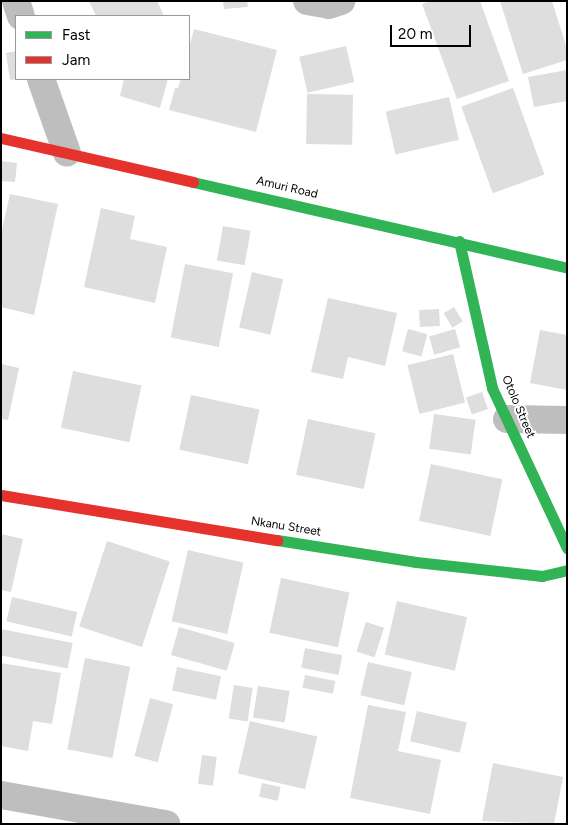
<!DOCTYPE html>
<html>
<head>
<meta charset="utf-8">
<style>
	body { margin:0 }
	#map { position:relative; width:568px; height:825px; overflow:hidden; background:#fff; font-family:Figtree,sans-serif }
	div>[style] { position:absolute }
	[style*='--x'] { left:calc(var(--x)*1px); top:calc(var(--y)*1px); width:calc(var(--w)*1px); rotate:calc(var(--a)*1deg) }
	.building>* { inset:0; background:#dedede; transform-origin:0 0 }
	.street>* { height:28px; margin:-14px; padding:0 14px; transform-origin:14px; border-radius:14px; background:#bebebe }
	.fast>* { height:11px; margin:-5.5px; padding:0 5.5px; transform-origin:5.5px; border-radius:5.5px; background:#30b455 }
	.jam>* { height:11px; margin:-5.5px; padding:0 5.5px; transform-origin:5.5px; border-radius:5.5px; background:#e5322d }
	span { translate:-50% -50%; white-space:nowrap; text-align:center; line-height:1.15; -webkit-text-stroke:4px #fff; paint-order:stroke }
	.street-label { font-size:12px; color:#000 }
	.frame { position:absolute; inset:0; border:2px solid #000; pointer-events:none }
	.legend { position:absolute; left:15px; top:15px; width:175px; height:65px; box-sizing:border-box; background:#fff; border:1px solid #999; margin:0; padding:6px 9px; list-style:none; font-size:15px; color:#000 }
	.legend li { display:flex; align-items:center; gap:10px; height:25px }
	.legend b { width:25px; border:1px solid #999 }
	.scale { position:absolute; left:390px; top:25px; width:81px; height:22px; box-sizing:border-box; border:2px solid #000; border-top:0; padding-left:6px; font-size:15px; line-height:18px; white-space:nowrap; color:#000; -webkit-text-stroke:4px #fff; paint-order:stroke }
</style>
</head>
<body>
<div id="map">
	<div class="building">
		<div style="clip-path:polygon(89px 1px,157px 1px,164px 16px,96px 16px)"></div>
		<div style="clip-path:polygon(223px 1px,247px 1px,248px 7px,224px 9px)"></div>
		<div style="clip-path:polygon(431px 1px,480px 1px,509px 81px,457px 99px,422px 4px)"></div>
		<div style="clip-path:polygon(500px 1px,552px 1px,567px 49px,567px 60px,523px 74px)"></div>
		<div style="clip-path:polygon(194px 29px,277px 50px,256px 132px,169px 110px,175px 88px,178px 88px,181px 79px,189px 79px,189px 48px)"></div>
		<div style="left:346px;top:46px;width:37px;height:48px;rotate:77deg"></div>
		<div style="clip-path:polygon(16px 51px,16px 79px,10px 80px,6px 53px)"></div>
		<div style="clip-path:polygon(567px 70px,567px 101px,534px 107px,528px 77px)"></div>
		<div style="clip-path:polygon(124px 79px,168px 79px,160px 108px,120px 96px)"></div>
		<div style="left:513px;top:88px;width:92px;height:55px;rotate:70deg"></div>
		<div style="left:307px;top:94px;width:46px;height:50px;rotate:1deg"></div>
		<div style="left:449px;top:97px;width:44px;height:65px;rotate:77deg"></div>
		<div style="clip-path:polygon(1px 161px,17px 163px,15px 182px,1px 181px)"></div>
		<div style="clip-path:polygon(10px 194px,58px 204px,34px 315px,1px 307px,1px 234px)"></div>
		<div style="clip-path:polygon(101px 208px,135px 216px,130px 239px,167px 247px,155px 303px,84px 287px)"></div>
		<div style="left:223px;top:226px;width:28px;height:35px;rotate:10deg"></div>
		<div style="left:185px;top:264px;width:49px;height:75px;rotate:11deg"></div>
		<div style="left:252px;top:272px;width:32px;height:57px;rotate:13deg"></div>
		<div style="clip-path:polygon(328px 298px,397px 313px,385px 366px,348px 357px,343px 379px,311px 372px)"></div>
		<div style="left:454px;top:307px;width:17px;height:12px;rotate:59deg"></div>
		<div style="left:439px;top:309px;width:17px;height:20px;rotate:87deg"></div>
		<div style="left:408px;top:329px;width:20px;height:23px;rotate:15deg"></div>
		<div style="left:455px;top:329px;width:19px;height:27px;rotate:74deg"></div>
		<div style="clip-path:polygon(540px 330px,567px 335px,567px 390px,530px 383px)"></div>
		<div style="left:453px;top:354px;width:50px;height:47px;rotate:76deg"></div>
		<div style="clip-path:polygon(1px 364px,19px 368px,8px 420px,1px 419px)"></div>
		<div style="left:73px;top:371px;width:70px;height:58px;rotate:12deg"></div>
		<div style="left:482px;top:392px;width:18px;height:17px;rotate:71deg"></div>
		<div style="left:191px;top:395px;width:70px;height:56px;rotate:12deg"></div>
		<div style="left:434px;top:414px;width:42px;height:35px;rotate:8deg"></div>
		<div style="left:308px;top:419px;width:69px;height:57px;rotate:12deg"></div>
		<div style="left:431px;top:464px;width:73px;height:58px;rotate:12deg"></div>
		<div style="clip-path:polygon(1px 534px,23px 539px,11px 592px,1px 590px)"></div>
		<div style="left:107px;top:541px;width:66px;height:90px;rotate:18deg"></div>
		<div style="left:188px;top:550px;width:57px;height:73px;rotate:13deg"></div>
		<div style="left:281px;top:578px;width:70px;height:56px;rotate:12deg"></div>
		<div style="left:12px;top:597px;width:67px;height:25px;rotate:13deg"></div>
		<div style="left:397px;top:601px;width:72px;height:55px;rotate:13deg"></div>
		<div style="left:366px;top:622px;width:19px;height:31px;rotate:18deg"></div>
		<div style="left:179px;top:627px;width:58px;height:29px;rotate:16deg"></div>
		<div style="left:1px;top:629px;width:73px;height:26px;rotate:11deg"></div>
		<div style="left:305px;top:648px;width:38px;height:20px;rotate:11deg"></div>
		<div style="left:85px;top:658px;width:46px;height:93px;rotate:11deg"></div>
		<div style="left:368px;top:662px;width:45px;height:34px;rotate:13deg"></div>
		<div style="clip-path:polygon(1px 663px,61px 673px,52px 724px,33px 721px,28px 751px,1px 746px)"></div>
		<div style="left:177px;top:667px;width:45px;height:24px;rotate:12deg"></div>
		<div style="left:305px;top:675px;width:31px;height:13px;rotate:11deg"></div>
		<div style="left:234px;top:685px;width:19px;height:34px;rotate:9deg"></div>
		<div style="left:258px;top:686px;width:32px;height:32px;rotate:9deg"></div>
		<div style="left:150px;top:698px;width:24px;height:60px;rotate:15deg"></div>
		<div style="clip-path:polygon(368px 705px,406px 712px,398px 751px,441px 760px,430px 814px,350px 798px)"></div>
		<div style="left:417px;top:711px;width:51px;height:31px;rotate:13deg"></div>
		<div style="left:250px;top:721px;width:69px;height:54px;rotate:13deg"></div>
		<div style="left:202px;top:755px;width:15px;height:29px;rotate:8deg"></div>
		<div style="clip-path:polygon(493px 763px,563px 777px,554px 824px,482px 821px)"></div>
		<div style="left:262px;top:783px;width:19px;height:14px;rotate:12deg"></div>
	</div>
	<div class="street">
		<div style="--x:16;--y:1;--w:16;--a:72"></div>
		<div style="--x:307;--y:1;--w:22;--a:10"></div>
		<div style="--x:329;--y:5;--w:13;--a:-18"></div>
		<div style="--x:41;--y:79;--w:78;--a:70.6"></div>
		<div style="--x:507;--y:419;--w:60;--a:1"></div>
		<div style="--x:1;--y:795;--w:168;--a:10"></div>
	</div>
	<div class="fast">
		<div style="--x:193;--y:182;--w:384;--a:12.9"></div>
		<div style="--x:459;--y:241;--w:151;--a:77.3"></div>
		<div style="--x:492;--y:388;--w:177;--a:64.9"></div>
		<div style="--x:277;--y:540;--w:141;--a:9"></div>
		<div style="--x:416;--y:562;--w:127;--a:6.3"></div>
		<div style="--x:542;--y:576;--w:26;--a:-13"></div>
	</div>
	<div class="jam">
		<div style="--x:1;--y:138;--w:197;--a:12.9"></div>
		<div style="--x:1;--y:495;--w:280;--a:9.3"></div>
	</div>
	<div class="street-label">
		<span style="left:287px;top:188px;rotate:13deg">Amuri Road</span>
		<span style="left:518px;top:407px;rotate:67deg">Otolo Street</span>
		<span style="left:286px;top:527px;rotate:9deg">Nkanu Street</span>
	</div>
	<div class="frame"></div>
	<ul class="legend">
	<li><b style="height:6px;background:#30b455"></b>Fast</li>
	<li><b style="height:6px;background:#e5322d"></b>Jam</li>
	</ul>
	<div class="scale">20 m</div>
</div>
</body>
</html>
